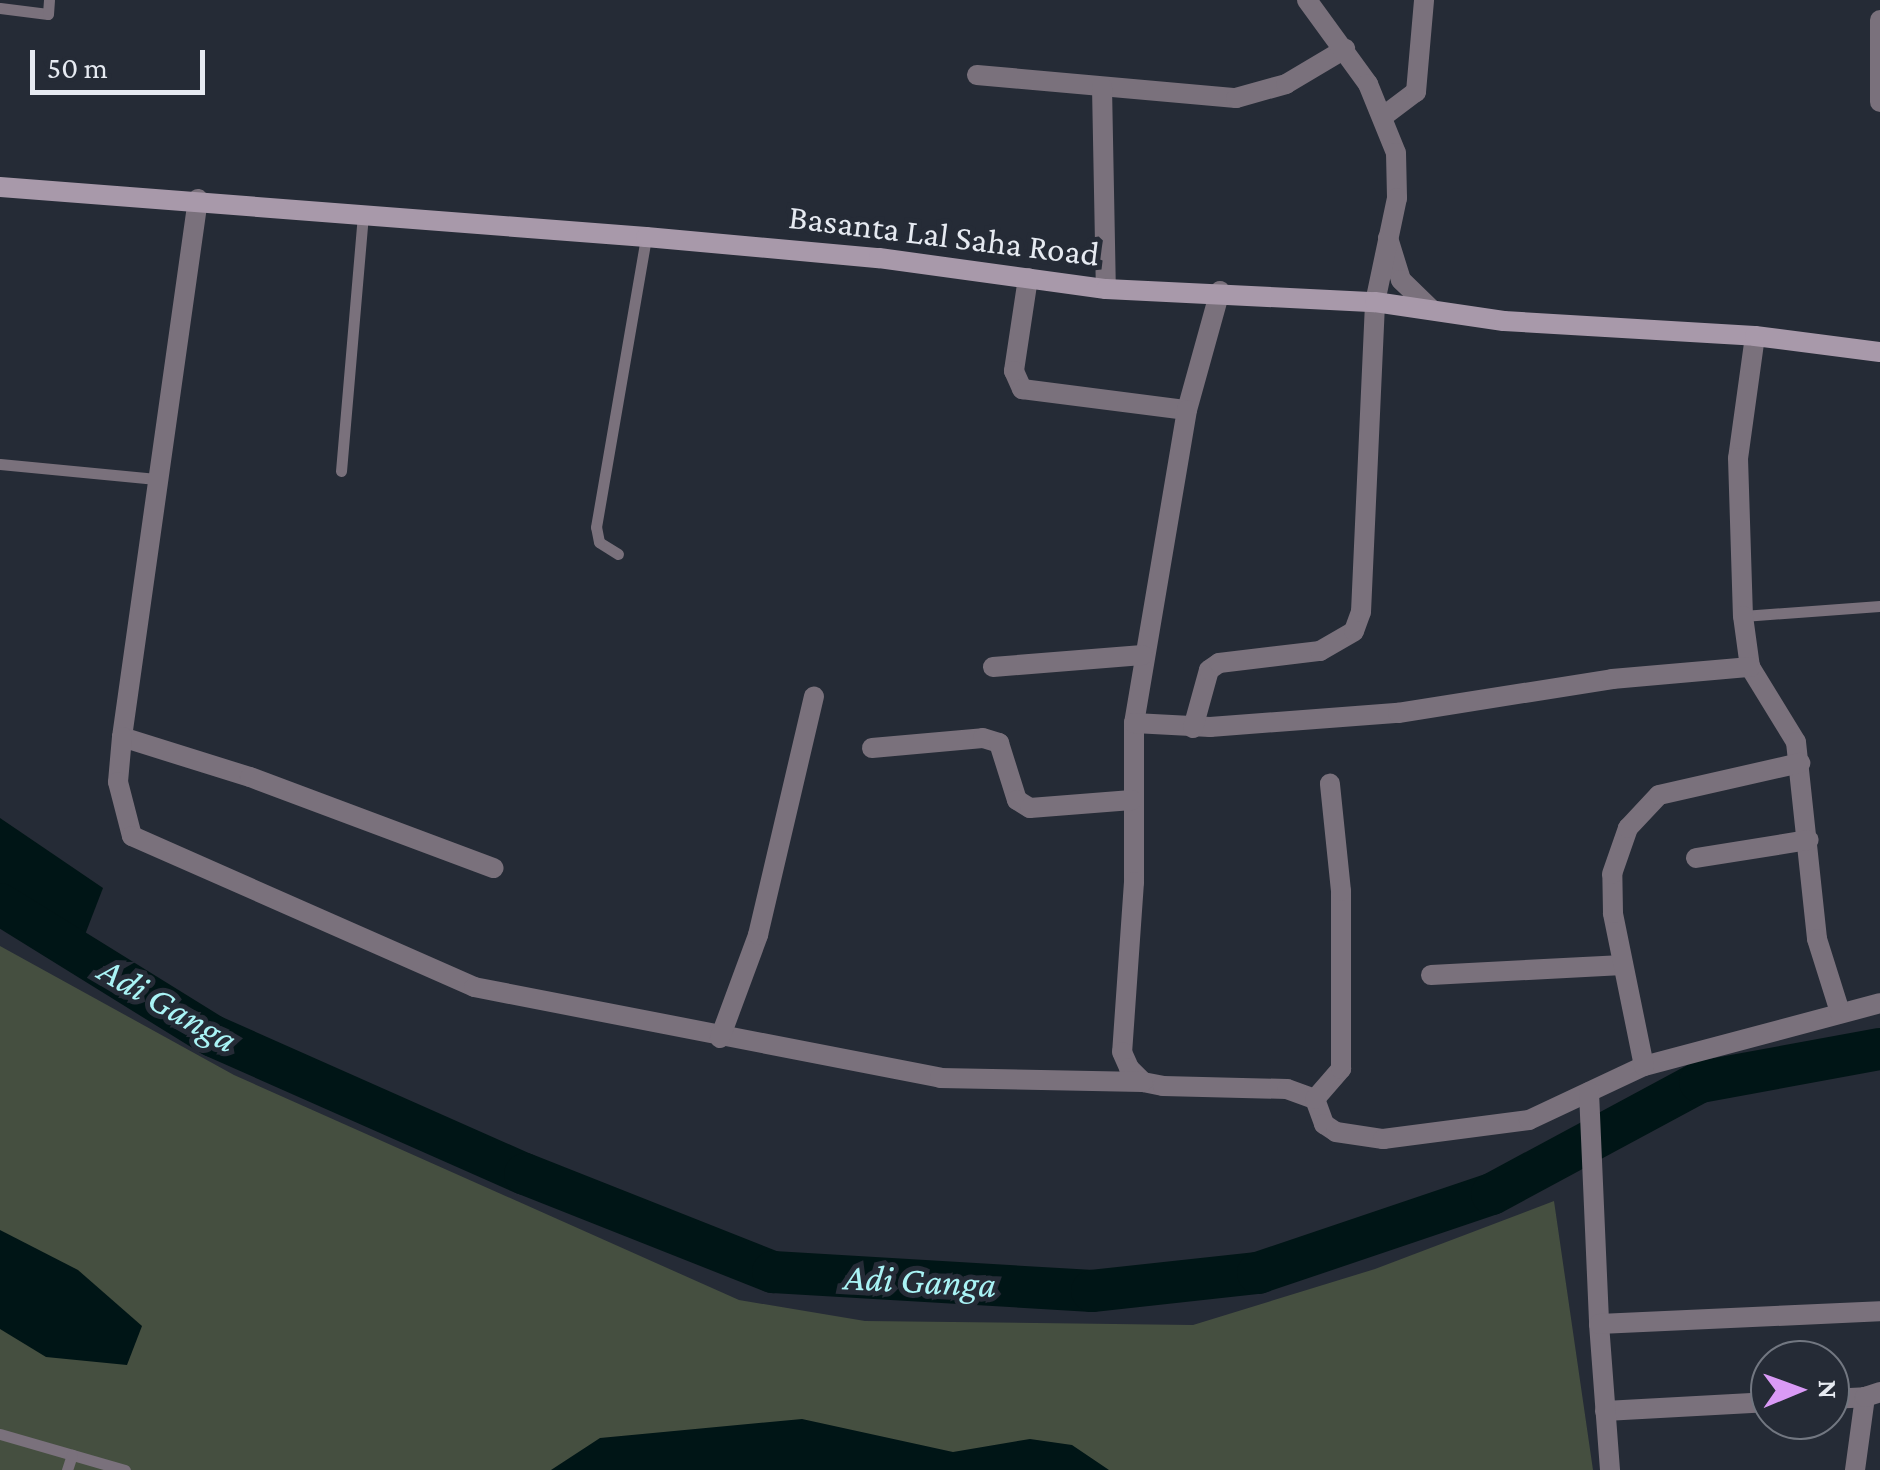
<!DOCTYPE html>
<html>
<head>
<meta charset="utf-8">
<style>
	body { margin:0 }
	#map { position:relative; width:1880px; height:1470px; overflow:hidden; background:#252b36; font-family:"Crimson Pro",serif }
	div>[style] { position:absolute }
	[style*='--x'] { left:calc(var(--x)*1px); top:calc(var(--y)*1px); width:calc(var(--w)*1px); rotate:calc(var(--a)*1deg) }
	.green>* { inset:0; background:#454f40 }
	.water>* { inset:0; background:#001516 }
	.river>* { height:42px; margin:-21px; padding:0 21px; transform-origin:21px; border-radius:21px; background:#001516 }
	.service>* { height:11px; margin:-5.5px; padding:0 5.5px; transform-origin:5.5px; border-radius:5.5px; background:#7a717c }
	.minor>* { height:20px; margin:-10px; padding:0 10px; transform-origin:10px; border-radius:10px; background:#7a717c }
	.tertiary>* { height:20px; margin:-10px; padding:0 10px; transform-origin:10px; border-radius:10px; background:#7a717c }
	.secondary>* { height:20px; margin:-10px; padding:0 10px; transform-origin:10px; border-radius:10px; background:#a899aa }
	span { translate:-50% -50%; white-space:nowrap; text-align:center; line-height:1.15; -webkit-text-stroke:10px #252b36; paint-order:stroke }
	.street-label { font-size:35px; color:#e6eaf1 }
	.water-label { font-size:38px; color:#a9f3f5; font-style:italic }
	.north { position:absolute; left:1750px; top:1340px; width:100px; height:100px; box-sizing:border-box; background:#252b36; border:2px solid #727781; border-radius:50%; rotate:89deg; font-size:28px; font-weight:700; line-height:40px; text-align:center; color:#e6eaf1 }
	.north::after { content:''; display:block; margin:auto; width:35px; height:45px; background:#da9af6; clip-path:polygon(50% 0,100% 100%,50% 72%,0 100%) }
	.scale { position:absolute; left:30px; top:50px; width:175px; height:45px; box-sizing:border-box; border:5px solid #e6eaf1; border-top:0; padding-left:12px; font-size:30px; line-height:35px; white-space:nowrap; color:#e6eaf1; -webkit-text-stroke:8px #252b36; paint-order:stroke }
</style>
</head>
<body>
<div id="map">
	<div class="green">
		<div style="clip-path:polygon(0 946px,234px 1075px,739px 1300px,865px 1321px,1193px 1325px,1375px 1269px,1554px 1201px,1593px 1470px,0 1470px)"></div>
	</div>
	<div class="water">
		<div style="clip-path:polygon(0 818px,103px 888px,71px 971px,0 927px)"></div>
		<div style="clip-path:polygon(0 1230px,78px 1270px,142px 1326px,127px 1365px,46px 1357px,0 1329px)"></div>
		<div style="clip-path:polygon(802px 1419px,953px 1452px,1030px 1439px,1072px 1445px,1109px 1470px,551px 1470px,600px 1438px)"></div>
	</div>
	<div class="river">
		<div style="--x:0;--y:904;--w:251;--a:31.8"></div>
		<div style="--x:213;--y:1036;--w:341;--a:23.9"></div>
		<div style="--x:525;--y:1174;--w:267;--a:21.6"></div>
		<div style="--x:773;--y:1272;--w:320;--a:3.4"></div>
		<div style="--x:1092;--y:1291;--w:167;--a:-6.2"></div>
		<div style="--x:1258;--y:1273;--w:247;--a:-18.7"></div>
		<div style="--x:1492;--y:1194;--w:236;--a:-28.3"></div>
		<div style="--x:1700;--y:1082;--w:183;--a:-10.4"></div>
	</div>
	<div class="service">
		<div style="--x:0;--y:8;--w:48;--a:7.1"></div>
		<div style="--x:48;--y:14;--w:14;--a:-86"></div>
		<div style="--x:0;--y:464;--w:157;--a:5.5"></div>
		<div style="--x:341;--y:471;--w:259;--a:-85.1"></div>
		<div style="--x:618;--y:554;--w:22;--a:-148"></div>
		<div style="--x:599;--y:542;--w:15;--a:-101"></div>
		<div style="--x:596;--y:527;--w:294;--a:-80.2"></div>
		<div style="--x:1743;--y:616;--w:137;--a:-4.2"></div>
		<div style="--x:0;--y:1434;--w:130;--a:16.1"></div>
		<div style="--x:67;--y:1470;--w:16;--a:-72"></div>
	</div>
	<div class="minor">
		<div style="--x:1880;--y:20;--w:82;--a:90"></div>
		<div style="--x:977;--y:75;--w:260;--a:5.1"></div>
		<div style="--x:1236;--y:98;--w:52;--a:-15.6"></div>
		<div style="--x:1286;--y:84;--w:69;--a:-30.7"></div>
		<div style="--x:1102;--y:87;--w:202;--a:88.9"></div>
		<div style="--x:1385;--y:115;--w:39;--a:-37"></div>
		<div style="--x:1416;--y:92;--w:92;--a:-85"></div>
		<div style="--x:198;--y:199;--w:543;--a:98.04"></div>
		<div style="--x:122;--y:737;--w:134;--a:17.4"></div>
		<div style="--x:250;--y:777;--w:260;--a:20.5"></div>
		<div style="--x:1388;--y:238;--w:44;--a:72.8"></div>
		<div style="--x:1401;--y:280;--w:43;--a:44.1"></div>
		<div style="--x:1028;--y:278;--w:94;--a:98.6"></div>
		<div style="--x:1014;--y:371;--w:20;--a:66"></div>
		<div style="--x:1022;--y:389;--w:166;--a:7.3"></div>
		<div style="--x:1220;--y:291;--w:123;--a:105.5"></div>
		<div style="--x:1187;--y:410;--w:317;--a:99.6"></div>
		<div style="--x:1134;--y:723;--w:159;--a:90"></div>
		<div style="--x:1134;--y:882;--w:170;--a:94"></div>
		<div style="--x:1122;--y:1052;--w:17;--a:66"></div>
		<div style="--x:1129;--y:1068;--w:20;--a:45"></div>
		<div style="--x:1143;--y:1082;--w:20;--a:11"></div>
		<div style="--x:1163;--y:1086;--w:124;--a:1.4"></div>
		<div style="--x:1287;--y:1089;--w:30;--a:20"></div>
		<div style="--x:1315;--y:1099;--w:27;--a:70"></div>
		<div style="--x:1324;--y:1124;--w:14;--a:34"></div>
		<div style="--x:1336;--y:1132;--w:48;--a:8.5"></div>
		<div style="--x:1383;--y:1139;--w:147;--a:-7.4"></div>
		<div style="--x:1529;--y:1120;--w:127;--a:-25.2"></div>
		<div style="--x:1644;--y:1066;--w:244;--a:-14.9"></div>
		<div style="--x:1755;--y:336;--w:123;--a:97.9"></div>
		<div style="--x:1738;--y:458;--w:158;--a:88.2"></div>
		<div style="--x:1743;--y:616;--w:51;--a:82.2"></div>
		<div style="--x:1750;--y:667;--w:88;--a:58.5"></div>
		<div style="--x:1796;--y:742;--w:198;--a:83.9"></div>
		<div style="--x:1817;--y:939;--w:77;--a:72.5"></div>
		<div style="--x:993;--y:667;--w:150;--a:-4.6"></div>
		<div style="--x:1134;--y:723;--w:76;--a:3"></div>
		<div style="--x:1210;--y:727;--w:189;--a:-4.3"></div>
		<div style="--x:1398;--y:713;--w:217;--a:-9"></div>
		<div style="--x:1612;--y:679;--w:139;--a:-5"></div>
		<div style="--x:1193;--y:728;--w:60;--a:-74.6"></div>
		<div style="--x:1209;--y:670;--w:12;--a:-35"></div>
		<div style="--x:1219;--y:663;--w:102;--a:-6.8"></div>
		<div style="--x:1320;--y:651;--w:39;--a:-30"></div>
		<div style="--x:1354;--y:631;--w:20;--a:-70"></div>
		<div style="--x:1361;--y:612;--w:310;--a:-87.4"></div>
		<div style="--x:122;--y:737;--w:45;--a:95.1"></div>
		<div style="--x:118;--y:782;--w:56;--a:75.5"></div>
		<div style="--x:132;--y:836;--w:374;--a:23.8"></div>
		<div style="--x:474;--y:987;--w:475;--a:11"></div>
		<div style="--x:940;--y:1078;--w:203;--a:1.1"></div>
		<div style="--x:872;--y:748;--w:111;--a:-5.1"></div>
		<div style="--x:983;--y:738;--w:17;--a:17"></div>
		<div style="--x:999;--y:743;--w:60;--a:72.5"></div>
		<div style="--x:1017;--y:800;--w:15;--a:32"></div>
		<div style="--x:1030;--y:808;--w:102;--a:-4.5"></div>
		<div style="--x:1696;--y:858;--w:114;--a:-9.1"></div>
		<div style="--x:1431;--y:975;--w:192;--a:-3"></div>
		<div style="--x:720;--y:1038;--w:110;--a:-69.7"></div>
		<div style="--x:758;--y:935;--w:245;--a:-76.8"></div>
		<div style="--x:1644;--y:1066;--w:156;--a:-101.5"></div>
		<div style="--x:1613;--y:913;--w:39;--a:-91"></div>
		<div style="--x:1612;--y:874;--w:49;--a:-70.8"></div>
		<div style="--x:1628;--y:828;--w:45;--a:-46.8"></div>
		<div style="--x:1659;--y:795;--w:145;--a:-12.8"></div>
		<div style="--x:1589;--y:1092;--w:232;--a:87.5"></div>
		<div style="--x:1315;--y:1099;--w:40;--a:-49"></div>
		<div style="--x:1341;--y:1069;--w:178;--a:-90"></div>
		<div style="--x:1341;--y:891;--w:108;--a:-95.9"></div>
		<div style="--x:1830;--y:1399;--w:35;--a:-3"></div>
		<div style="--x:1605;--y:1411;--w:165;--a:-3.1"></div>
		<div style="--x:1610;--y:1470;--w:146;--a:-94.3"></div>
		<div style="--x:1599;--y:1324;--w:281;--a:-2.6"></div>
		<div style="--x:1855;--y:1470;--w:74;--a:-82.2"></div>
		<div style="--x:1865;--y:1397;--w:16;--a:-18"></div>
	</div>
	<div class="tertiary">
		<div style="--x:1307;--y:0;--w:104;--a:54"></div>
		<div style="--x:1368;--y:84;--w:74;--a:67.9"></div>
		<div style="--x:1396;--y:153;--w:45;--a:88.7"></div>
		<div style="--x:1397;--y:198;--w:106;--a:101.9"></div>
	</div>
	<div class="secondary">
		<div style="--x:0;--y:187;--w:648;--a:4.43"></div>
		<div style="--x:646;--y:237;--w:234;--a:5.2"></div>
		<div style="--x:879;--y:258;--w:229;--a:7.8"></div>
		<div style="--x:1106;--y:289;--w:269;--a:2.8"></div>
		<div style="--x:1375;--y:302;--w:130;--a:8.4"></div>
		<div style="--x:1504;--y:321;--w:251;--a:3.4"></div>
		<div style="--x:1755;--y:336;--w:126;--a:7.3"></div>
	</div>
	<div class="street-label">
		<span style="left:944px;top:236px;rotate:7deg">Basanta Lal Saha Road</span>
	</div>
	<div class="water-label">
		<span style="left:168px;top:1005px;rotate:30deg">Adi Ganga</span>
		<span style="left:920px;top:1281px;rotate:3deg">Adi Ganga</span>
	</div>
	<div class="north">N</div>
	<div class="scale">50 m</div>
</div>
</body>
</html>
